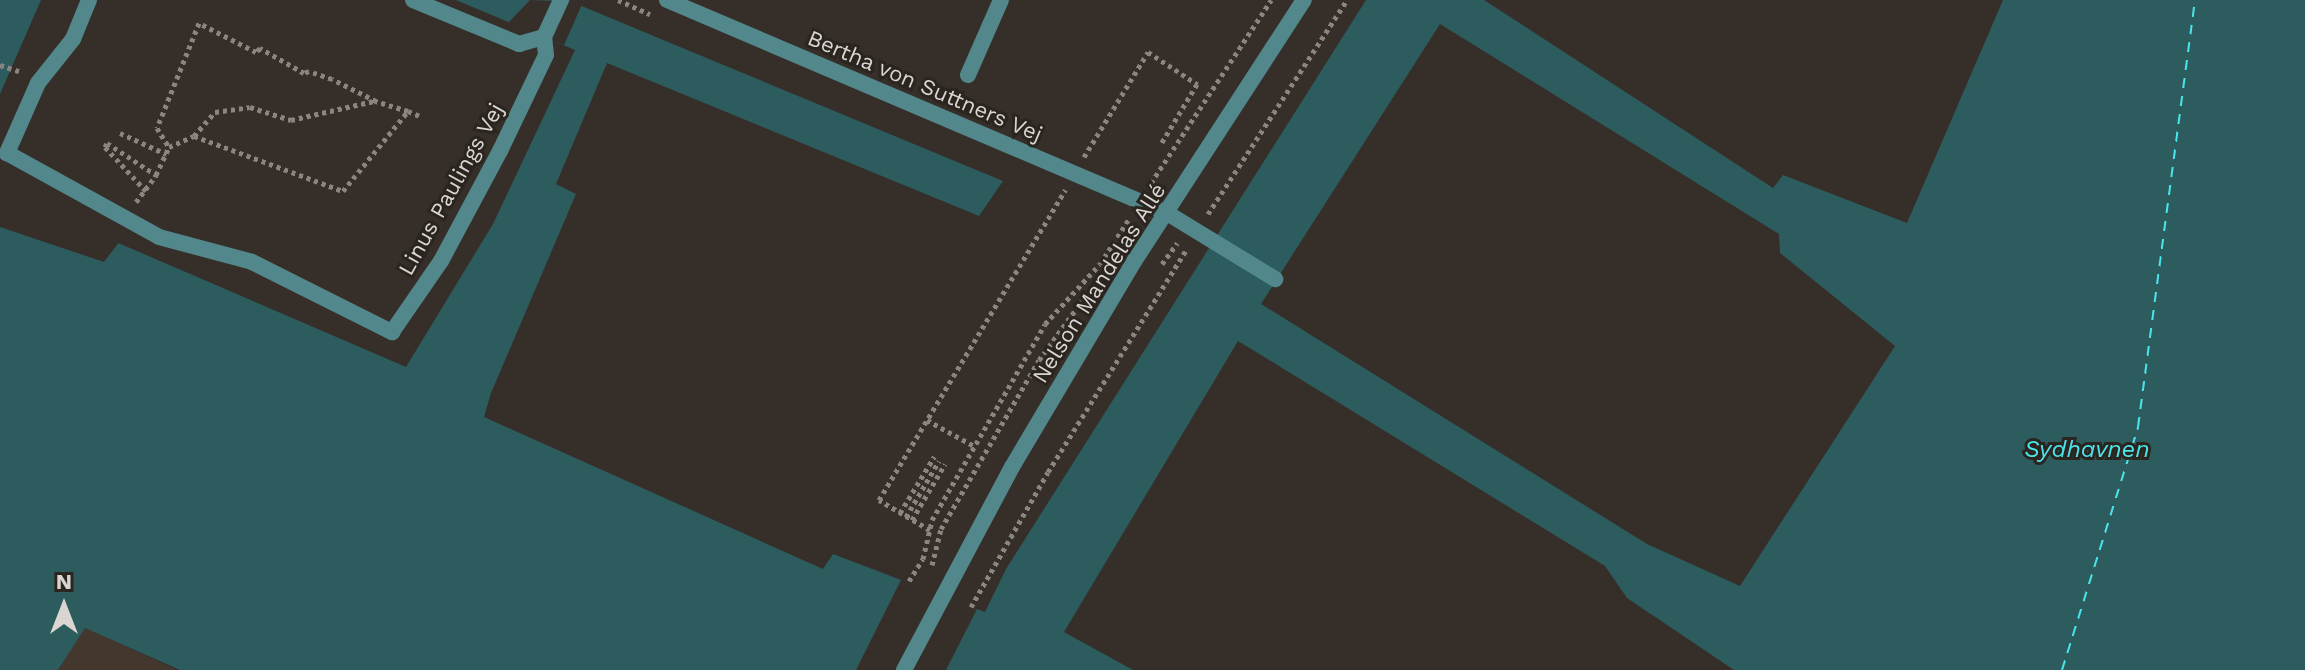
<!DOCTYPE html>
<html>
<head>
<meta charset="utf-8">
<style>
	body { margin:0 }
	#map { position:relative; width:2305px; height:670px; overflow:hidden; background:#352e29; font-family:"Work Sans",sans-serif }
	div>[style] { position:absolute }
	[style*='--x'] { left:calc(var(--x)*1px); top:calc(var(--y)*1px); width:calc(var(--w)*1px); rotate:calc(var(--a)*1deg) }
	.built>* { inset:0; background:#43372e }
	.water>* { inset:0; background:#2d5c5e }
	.pier>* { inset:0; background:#352e29 }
	.ferry>* { height:2px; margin-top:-1px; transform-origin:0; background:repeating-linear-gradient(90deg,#4ae4eb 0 10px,transparent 0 18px) }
	.path>* { height:5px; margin-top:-2.5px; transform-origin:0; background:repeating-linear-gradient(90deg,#8a8580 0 4px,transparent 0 8px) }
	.lane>* { height:16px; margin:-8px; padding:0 8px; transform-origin:8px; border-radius:8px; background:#52888b }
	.street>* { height:16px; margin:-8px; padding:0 8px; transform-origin:8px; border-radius:8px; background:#52888b }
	span { translate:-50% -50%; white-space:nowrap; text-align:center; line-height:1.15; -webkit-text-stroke:6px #2b2520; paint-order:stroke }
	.street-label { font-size:22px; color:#d9d5d1 }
	.water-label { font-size:24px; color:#4ae4eb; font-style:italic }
	.north { position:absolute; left:24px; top:566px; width:80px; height:80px; -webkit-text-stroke:6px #2b2520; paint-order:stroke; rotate:0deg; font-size:22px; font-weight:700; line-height:32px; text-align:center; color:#d9d5d1 }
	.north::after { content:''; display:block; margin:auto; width:28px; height:36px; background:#d9d5d1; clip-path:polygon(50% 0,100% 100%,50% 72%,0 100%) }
</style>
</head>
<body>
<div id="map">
	<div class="built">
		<div style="clip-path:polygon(85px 627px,177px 670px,58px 670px)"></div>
	</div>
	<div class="water">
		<div style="clip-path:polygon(0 0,41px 0,0 94px)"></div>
		<div style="clip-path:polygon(evenodd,456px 0,567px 0,1003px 181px,979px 216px,607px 63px,556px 184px,576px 194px,491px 393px,484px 417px,823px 569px,833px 554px,985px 612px,1006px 569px,1366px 0,1484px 0,1773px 188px,1783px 175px,1907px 223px,2003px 0,2305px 0,2305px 670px,1734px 670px,1627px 598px,1605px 566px,1238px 341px,1064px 632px,1133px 670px,180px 670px,85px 628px,58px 670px,0 670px,0 192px,406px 367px,493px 224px,575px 50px,456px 0,1440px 24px,1779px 234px,1780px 253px,1895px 346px,1740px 586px,1647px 544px,1261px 304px,1440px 24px)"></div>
	</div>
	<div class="pier">
		<div style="clip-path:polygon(530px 0,583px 2px,564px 45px,508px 23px)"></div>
		<div style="clip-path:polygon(0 192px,120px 241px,104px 262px,0 227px)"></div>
		<div style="clip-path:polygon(902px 578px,977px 609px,946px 670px,856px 670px)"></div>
	</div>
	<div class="ferry">
		<div style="--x:2062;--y:670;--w:255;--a:-72.6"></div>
		<div style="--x:2138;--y:427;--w:431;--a:-82.4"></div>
	</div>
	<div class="path">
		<div style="--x:618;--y:0;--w:35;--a:24"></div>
		<div style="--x:0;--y:65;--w:23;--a:18"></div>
		<div style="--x:408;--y:111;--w:13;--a:23"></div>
		<div style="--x:120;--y:133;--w:51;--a:24.5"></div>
		<div style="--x:194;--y:136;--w:32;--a:-49"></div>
		<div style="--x:215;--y:112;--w:35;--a:-8"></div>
		<div style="--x:250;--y:107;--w:43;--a:17.6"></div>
		<div style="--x:291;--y:120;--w:85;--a:-12.9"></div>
		<div style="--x:1084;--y:157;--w:123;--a:-58.6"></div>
		<div style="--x:1148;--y:52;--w:59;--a:33.1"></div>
		<div style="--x:1197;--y:84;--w:70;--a:121"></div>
		<div style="--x:1151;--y:183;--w:219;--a:-56.7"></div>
		<div style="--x:146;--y:191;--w:60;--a:-133"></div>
		<div style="--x:105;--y:147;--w:4;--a:-63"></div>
		<div style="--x:107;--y:143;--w:59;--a:33.1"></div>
		<div style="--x:136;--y:202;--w:34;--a:-53"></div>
		<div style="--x:156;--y:175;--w:31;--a:-65"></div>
		<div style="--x:169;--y:147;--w:27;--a:-24"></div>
		<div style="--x:194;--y:136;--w:159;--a:20.3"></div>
		<div style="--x:343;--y:191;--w:103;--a:-50.9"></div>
		<div style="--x:408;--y:111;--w:34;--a:-163"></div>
		<div style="--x:376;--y:101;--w:49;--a:-153.4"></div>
		<div style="--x:332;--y:79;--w:24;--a:-161"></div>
		<div style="--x:309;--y:71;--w:5;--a:158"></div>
		<div style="--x:304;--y:73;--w:51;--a:-150.4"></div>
		<div style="--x:260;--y:48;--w:6;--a:135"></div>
		<div style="--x:256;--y:52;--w:64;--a:-153"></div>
		<div style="--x:199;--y:23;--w:113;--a:111.8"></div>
		<div style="--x:157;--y:128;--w:22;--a:58"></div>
		<div style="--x:1208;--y:214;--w:255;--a:-57"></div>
		<div style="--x:1162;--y:264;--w:26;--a:-54"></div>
		<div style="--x:927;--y:420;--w:56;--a:28.9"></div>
		<div style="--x:900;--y:513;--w:66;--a:-58.7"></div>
		<div style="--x:906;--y:517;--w:65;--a:-59.5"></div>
		<div style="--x:912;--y:520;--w:65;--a:-59.5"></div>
		<div style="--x:930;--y:530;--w:59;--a:-149.5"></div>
		<div style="--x:879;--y:500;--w:362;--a:-59"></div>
		<div style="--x:932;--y:565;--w:37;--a:-76"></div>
		<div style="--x:941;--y:529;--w:195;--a:-59.9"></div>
		<div style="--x:1039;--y:360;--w:73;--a:-53.9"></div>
		<div style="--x:909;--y:581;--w:26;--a:-58"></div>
		<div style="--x:923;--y:559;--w:40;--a:-77"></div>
		<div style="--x:932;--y:520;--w:226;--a:-60"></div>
		<div style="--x:1045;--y:324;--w:81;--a:-47.5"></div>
		<div style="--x:1100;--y:264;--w:54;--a:-57.2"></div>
		<div style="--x:971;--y:607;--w:155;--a:-60.3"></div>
		<div style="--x:1048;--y:472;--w:261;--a:-58.1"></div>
	</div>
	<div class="lane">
		<div style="--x:968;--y:75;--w:82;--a:-66.3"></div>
		<div style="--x:1167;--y:213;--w:127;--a:31.4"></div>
	</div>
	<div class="street">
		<div style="--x:89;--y:0;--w:42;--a:112.3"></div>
		<div style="--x:73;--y:39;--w:56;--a:128.5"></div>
		<div style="--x:38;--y:83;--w:77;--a:113.9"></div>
		<div style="--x:7;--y:153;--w:174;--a:28.9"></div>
		<div style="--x:159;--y:237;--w:96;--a:15"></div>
		<div style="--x:252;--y:262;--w:157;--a:26.6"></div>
		<div style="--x:392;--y:332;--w:86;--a:-55.4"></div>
		<div style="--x:441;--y:261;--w:125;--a:-61.8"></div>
		<div style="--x:500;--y:151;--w:106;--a:-64.4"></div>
		<div style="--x:546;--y:55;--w:18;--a:-96"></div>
		<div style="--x:544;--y:37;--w:41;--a:-65.3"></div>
		<div style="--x:413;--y:0;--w:115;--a:22.5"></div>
		<div style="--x:519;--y:44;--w:26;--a:-16"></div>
		<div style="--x:667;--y:0;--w:543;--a:23.07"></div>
		<div style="--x:904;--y:670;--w:230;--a:-62"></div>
		<div style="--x:1012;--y:467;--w:241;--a:-59.3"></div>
		<div style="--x:1135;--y:260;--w:310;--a:-57"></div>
	</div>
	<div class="street-label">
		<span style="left:925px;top:86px;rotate:23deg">Bertha von Suttners Vej</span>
		<span style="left:451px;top:189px;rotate:-61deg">Linus Paulings Vej</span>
		<span style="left:1099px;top:283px;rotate:-58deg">Nelson Mandelas Allé</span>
	</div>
	<div class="water-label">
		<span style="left:2087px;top:450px">Sydhavnen</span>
	</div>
	<div class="north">N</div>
</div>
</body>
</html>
